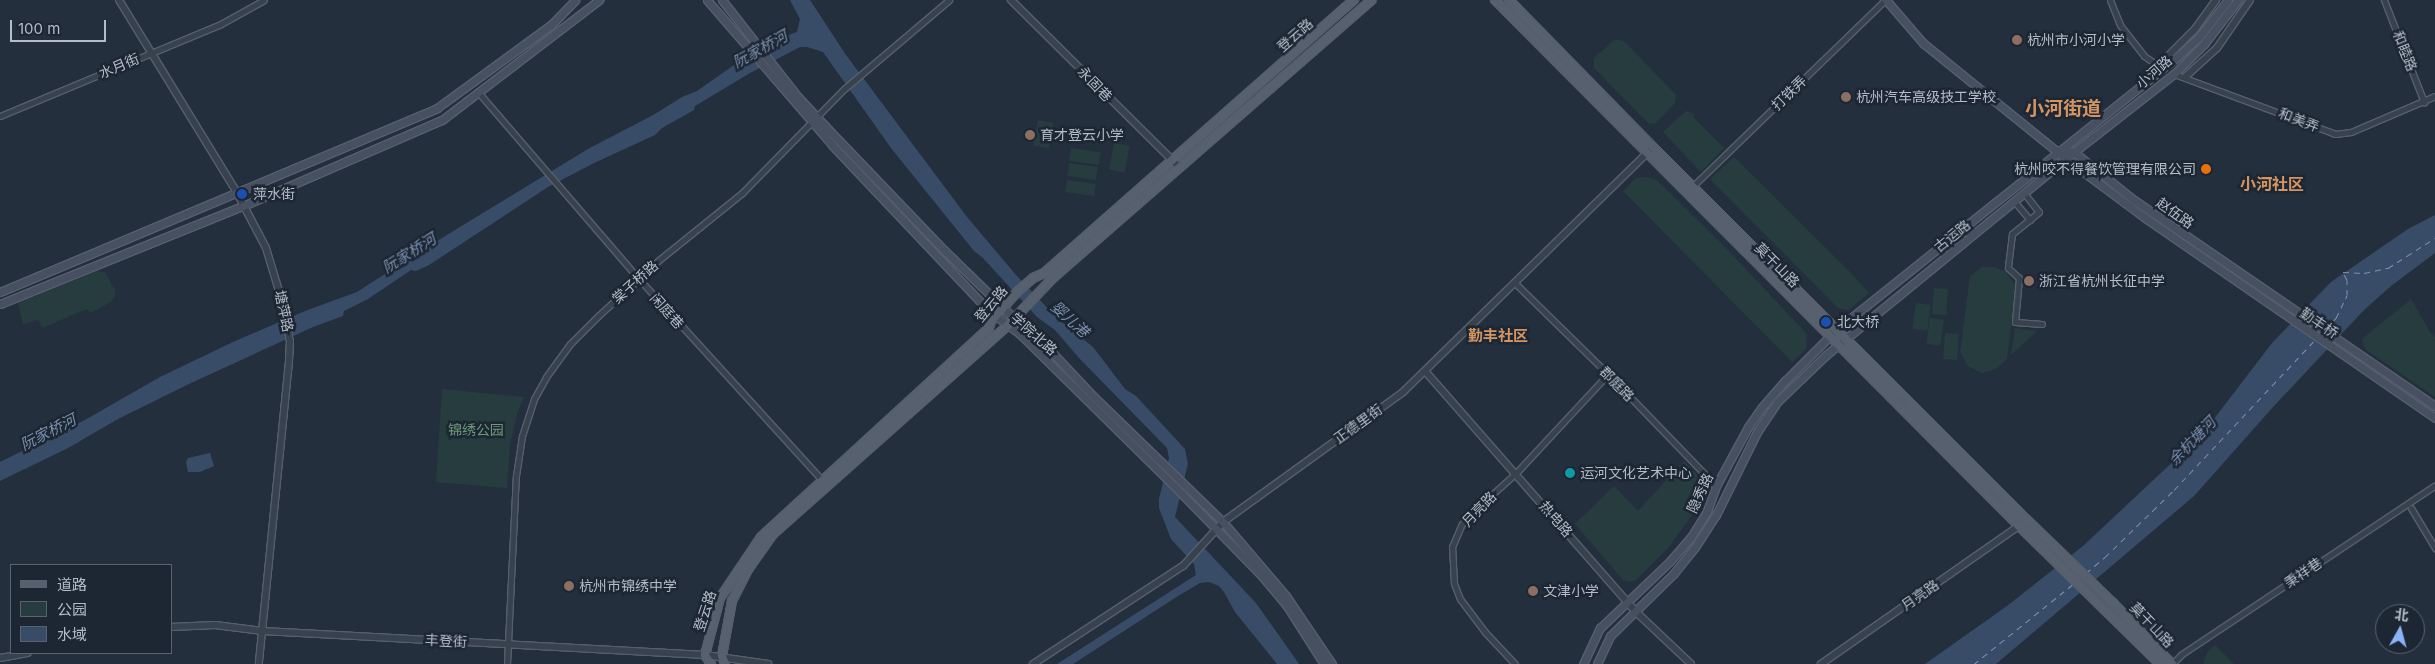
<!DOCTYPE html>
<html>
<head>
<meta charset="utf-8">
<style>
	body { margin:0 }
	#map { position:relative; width:2435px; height:664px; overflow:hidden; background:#242f3e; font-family:Inter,"Noto Sans SC",sans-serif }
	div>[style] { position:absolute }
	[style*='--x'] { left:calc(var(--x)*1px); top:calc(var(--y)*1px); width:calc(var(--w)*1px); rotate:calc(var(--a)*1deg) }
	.green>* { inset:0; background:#263c3f; transform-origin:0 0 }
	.water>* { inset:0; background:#394c67 }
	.ferry>* { height:1px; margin-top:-0.5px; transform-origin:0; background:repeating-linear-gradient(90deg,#7c92b1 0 6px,transparent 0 11px) }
	.roads { filter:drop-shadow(1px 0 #565f6c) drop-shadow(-1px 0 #565f6c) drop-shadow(0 1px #565f6c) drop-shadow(0 -1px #565f6c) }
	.minor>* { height:5px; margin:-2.5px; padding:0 2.5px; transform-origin:2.5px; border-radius:2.5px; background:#38414e }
	.tertiary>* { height:6px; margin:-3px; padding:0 3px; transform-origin:3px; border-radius:3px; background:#38414e }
	.secondary>* { height:7px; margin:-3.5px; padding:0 3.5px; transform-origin:3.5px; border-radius:3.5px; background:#465061 }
	.primary>* { height:8px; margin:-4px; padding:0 4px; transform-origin:4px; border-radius:4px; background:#56606e }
	.dots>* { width:14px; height:14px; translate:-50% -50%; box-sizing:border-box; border:2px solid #1d2633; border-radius:50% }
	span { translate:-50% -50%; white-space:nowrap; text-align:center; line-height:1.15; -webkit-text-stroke:5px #1d2633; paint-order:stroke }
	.street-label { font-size:14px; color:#b4bcc9 }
	.poi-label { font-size:14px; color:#b4bcc9 }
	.left { translate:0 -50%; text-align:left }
	.right { translate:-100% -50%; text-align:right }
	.park-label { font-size:14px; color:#6b9a76 }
	.water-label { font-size:15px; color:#7c92b1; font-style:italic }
	.neighbourhood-label { font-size:15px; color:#d59563; font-weight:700 }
	.quarter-label { font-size:16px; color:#d59563; font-weight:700 }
	.district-label { font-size:19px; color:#d59563; font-weight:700 }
	.legend { position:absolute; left:10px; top:564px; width:162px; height:90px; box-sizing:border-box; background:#1d2633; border:1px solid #59626f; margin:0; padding:6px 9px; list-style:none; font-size:15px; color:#b4bcc9 }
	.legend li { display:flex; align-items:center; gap:10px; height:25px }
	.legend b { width:25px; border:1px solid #59626f }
	.north { position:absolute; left:2375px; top:604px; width:50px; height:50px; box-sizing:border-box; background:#1d2633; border:1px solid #59626f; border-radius:50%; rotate:7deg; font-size:14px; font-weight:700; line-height:20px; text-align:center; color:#b4bcc9 }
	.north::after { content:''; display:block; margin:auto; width:18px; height:22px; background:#8ab4f8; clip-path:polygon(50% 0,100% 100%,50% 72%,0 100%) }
	.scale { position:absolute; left:10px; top:20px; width:96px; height:22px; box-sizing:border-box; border:2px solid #b4bcc9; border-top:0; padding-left:6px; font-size:15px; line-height:18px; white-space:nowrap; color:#b4bcc9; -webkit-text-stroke:4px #1d2633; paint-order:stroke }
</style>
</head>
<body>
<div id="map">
	<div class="green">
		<div style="clip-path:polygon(1615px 39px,1624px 41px,1676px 95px,1675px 103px,1655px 124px,1648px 123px,1594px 68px,1594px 58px)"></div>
		<div style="clip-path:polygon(1686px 111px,1695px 114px,1693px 117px,1724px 148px,1701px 172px,1663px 132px)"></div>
		<div style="left:1038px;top:120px;width:16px;height:26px;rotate:11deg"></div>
		<div style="left:1114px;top:143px;width:16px;height:27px;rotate:11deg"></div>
		<div style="left:1071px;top:148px;width:30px;height:13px;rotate:8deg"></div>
		<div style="clip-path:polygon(1734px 157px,1849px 271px,1869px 293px,1848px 310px,1838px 308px,1710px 179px)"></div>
		<div style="left:1069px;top:163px;width:29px;height:13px;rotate:8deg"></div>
		<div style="clip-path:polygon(1647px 177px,1657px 180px,1724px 246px,1807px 334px,1806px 349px,1792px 362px,1623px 191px,1636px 178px)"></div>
		<div style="left:1067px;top:180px;width:29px;height:12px;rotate:8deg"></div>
		<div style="clip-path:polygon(1982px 267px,1995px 267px,2006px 272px,2016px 286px,2007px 359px,1996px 369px,1982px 373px,1968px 366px,1960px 352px,1970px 276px)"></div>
		<div style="clip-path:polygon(97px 271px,105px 272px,115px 290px,115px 297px,111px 302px,90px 313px,87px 309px,42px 328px,38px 320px,23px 324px,18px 303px)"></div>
		<div style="left:1934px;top:288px;width:14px;height:26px;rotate:4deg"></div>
		<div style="clip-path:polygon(2411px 299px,2430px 332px,2435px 337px,2435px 397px,2365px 349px,2362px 339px)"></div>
		<div style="left:1916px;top:303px;width:15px;height:26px;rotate:8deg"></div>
		<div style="left:1930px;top:318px;width:14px;height:26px;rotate:8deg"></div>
		<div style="clip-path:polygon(2015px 328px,2037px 331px,2011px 355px)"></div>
		<div style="left:1945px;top:333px;width:14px;height:26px;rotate:4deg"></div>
		<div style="clip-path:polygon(442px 389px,524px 397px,517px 414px,510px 445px,507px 488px,436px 482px)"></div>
		<div style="clip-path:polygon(1684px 461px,1705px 483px,1706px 492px,1703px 500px,1669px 547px,1636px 580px,1629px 582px,1623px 580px,1575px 524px,1614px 486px,1638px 511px)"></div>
		<div style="clip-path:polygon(2215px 645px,2234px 664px,2203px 664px,2207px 653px)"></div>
	</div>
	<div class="water">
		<div style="clip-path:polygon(790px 0,810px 0,846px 55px,967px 217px,1016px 275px,1058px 319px,1093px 347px,1125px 389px,1136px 396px,1185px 449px,1188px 464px,1175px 517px,1256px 603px,1299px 664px,1277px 664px,1235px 612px,1224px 592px,1219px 586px,1209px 582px,1200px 583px,1178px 596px,1073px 664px,1057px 664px,1196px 575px,1194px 564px,1171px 539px,1159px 508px,1159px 499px,1169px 458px,1167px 448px,1079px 358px,1055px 330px,1037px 317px,983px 258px,974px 251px,891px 148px,823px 52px,807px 47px,800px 47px,750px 73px,695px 106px,694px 110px,662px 128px,655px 135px,594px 163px,548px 187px,429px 265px,416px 271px,411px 270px,368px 299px,344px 311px,343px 316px,313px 327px,191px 383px,118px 419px,68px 448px,0 481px,0 462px,85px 420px,160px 377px,233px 342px,305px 311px,357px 292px,419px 252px,588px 149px,655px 114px,682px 97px,697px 91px,764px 44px,797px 32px,800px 19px)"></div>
		<div style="clip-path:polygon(2435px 215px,2435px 253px,2391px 286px,2364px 310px,2273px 407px,2194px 496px,1996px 664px,1925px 664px,2007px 606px,2083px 546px,2178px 457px,2201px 436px,2272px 343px,2331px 282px,2408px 229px)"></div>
		<div style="clip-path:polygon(210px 453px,214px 466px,200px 472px,188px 472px,186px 462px,188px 458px)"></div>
	</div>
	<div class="ferry">
		<div style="--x:2326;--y:329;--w:15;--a:-48"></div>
		<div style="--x:2336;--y:318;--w:25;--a:-64"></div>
		<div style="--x:2347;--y:295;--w:15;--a:-90"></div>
		<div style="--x:2347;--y:280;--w:9;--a:-117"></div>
		<div style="--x:2343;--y:272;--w:21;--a:3"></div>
		<div style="--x:2364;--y:273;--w:25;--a:-12"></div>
		<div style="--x:2388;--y:268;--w:56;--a:-32.6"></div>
		<div style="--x:2086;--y:573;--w:25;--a:-40"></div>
		<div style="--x:2105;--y:557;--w:96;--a:-44.2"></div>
		<div style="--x:2174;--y:490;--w:207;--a:-46.8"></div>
		<div style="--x:1974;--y:664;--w:127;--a:-38.9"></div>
	</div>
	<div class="roads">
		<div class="minor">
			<div style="--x:2110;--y:0;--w:27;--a:68"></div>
			<div style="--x:2120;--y:25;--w:39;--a:52"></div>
			<div style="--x:2144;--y:56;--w:22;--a:34"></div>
			<div style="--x:2384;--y:0;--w:110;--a:68.6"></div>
			<div style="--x:2174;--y:74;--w:172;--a:20.4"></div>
			<div style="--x:2335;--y:134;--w:16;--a:-7"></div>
			<div style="--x:2351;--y:132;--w:91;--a:-23.2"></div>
			<div style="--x:478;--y:92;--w:247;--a:49.3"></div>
			<div style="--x:639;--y:279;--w:272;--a:47.7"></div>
			<div style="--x:0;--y:116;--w:237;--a:-22.6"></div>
			<div style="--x:219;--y:25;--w:51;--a:-29.1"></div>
			<div style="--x:1693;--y:186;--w:267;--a:-44.1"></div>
			<div style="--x:2024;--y:193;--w:24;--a:52"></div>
			<div style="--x:2039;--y:212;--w:35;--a:141"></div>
			<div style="--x:2012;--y:234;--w:34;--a:97"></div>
			<div style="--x:2008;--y:268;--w:15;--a:42"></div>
			<div style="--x:2019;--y:278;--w:44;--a:95.2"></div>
			<div style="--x:2015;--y:322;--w:27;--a:4"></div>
			<div style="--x:2014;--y:201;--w:25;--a:50"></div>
			<div style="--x:1516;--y:284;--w:129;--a:44.4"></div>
			<div style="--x:1608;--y:374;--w:156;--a:46"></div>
			<div style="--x:2411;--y:508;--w:47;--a:59"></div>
			<div style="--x:507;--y:664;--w:188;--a:-87.3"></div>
			<div style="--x:516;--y:476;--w:40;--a:-81.5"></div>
			<div style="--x:522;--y:436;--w:39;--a:-72"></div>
			<div style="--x:534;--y:399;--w:25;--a:-61"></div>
			<div style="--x:546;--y:377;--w:41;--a:-54"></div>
			<div style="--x:570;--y:344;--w:40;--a:-45"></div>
			<div style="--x:598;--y:316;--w:83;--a:-42.6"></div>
			<div style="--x:659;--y:260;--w:107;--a:-38.9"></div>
			<div style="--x:742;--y:193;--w:146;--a:-45.6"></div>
			<div style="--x:844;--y:89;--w:138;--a:-40.3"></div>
			<div style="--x:1515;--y:664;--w:44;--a:-133.2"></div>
			<div style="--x:1485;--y:632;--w:41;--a:-127.1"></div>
			<div style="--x:1460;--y:599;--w:17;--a:-111"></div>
			<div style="--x:1454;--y:583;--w:36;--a:-93"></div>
			<div style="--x:1452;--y:547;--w:25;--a:-67"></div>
			<div style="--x:1462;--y:524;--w:13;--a:-51"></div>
			<div style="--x:1470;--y:514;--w:62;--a:-41.7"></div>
			<div style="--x:1516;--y:473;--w:135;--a:-47.1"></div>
			<div style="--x:2172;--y:664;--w:14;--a:-45"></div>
			<div style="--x:2182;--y:654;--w:304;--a:-33.7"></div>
		</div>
		<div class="tertiary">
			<div style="--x:119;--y:0;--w:224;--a:58.5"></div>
			<div style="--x:236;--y:191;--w:64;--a:62.2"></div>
			<div style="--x:266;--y:248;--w:66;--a:73.2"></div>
			<div style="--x:285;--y:311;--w:30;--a:81"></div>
			<div style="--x:290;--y:341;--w:20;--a:93"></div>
			<div style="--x:289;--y:361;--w:304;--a:95.7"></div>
			<div style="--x:1011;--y:0;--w:237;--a:44.8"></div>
			<div style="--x:2162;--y:68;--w:9;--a:-72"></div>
			<div style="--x:2165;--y:59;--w:42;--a:-45"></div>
			<div style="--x:2195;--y:29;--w:36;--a:-54"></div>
			<div style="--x:2185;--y:77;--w:43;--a:-42.2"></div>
			<div style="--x:2217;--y:48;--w:58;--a:-55.5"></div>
			<div style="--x:1425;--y:371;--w:319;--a:48.8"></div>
			<div style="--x:1635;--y:611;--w:77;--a:43.4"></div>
			<div style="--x:171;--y:627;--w:44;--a:-2.6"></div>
			<div style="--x:215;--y:625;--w:48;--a:7.1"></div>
			<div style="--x:263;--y:631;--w:443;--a:3.1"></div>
			<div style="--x:705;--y:655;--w:64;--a:8.1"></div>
			<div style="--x:0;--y:658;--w:28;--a:-10"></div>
			<div style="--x:1033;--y:664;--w:179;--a:-33.2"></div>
			<div style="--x:1183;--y:566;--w:59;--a:-47.7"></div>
			<div style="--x:1223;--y:522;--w:222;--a:-35.8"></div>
			<div style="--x:1403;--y:392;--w:346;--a:-44.4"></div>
			<div style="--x:1821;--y:664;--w:241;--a:-34.9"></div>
		</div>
		<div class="secondary">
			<div style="--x:707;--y:0;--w:191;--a:49.2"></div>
			<div style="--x:832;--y:145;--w:227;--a:46.6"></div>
			<div style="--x:988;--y:310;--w:40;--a:37"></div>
			<div style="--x:1020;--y:334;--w:228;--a:44.6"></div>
			<div style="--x:1182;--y:494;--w:115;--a:45.7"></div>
			<div style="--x:1262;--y:576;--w:39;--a:50"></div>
			<div style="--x:1287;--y:606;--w:69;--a:57.5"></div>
			<div style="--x:722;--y:0;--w:123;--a:51.9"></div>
			<div style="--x:798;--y:97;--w:40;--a:47"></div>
			<div style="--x:825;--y:126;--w:173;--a:46.2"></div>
			<div style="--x:945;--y:251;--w:96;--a:44.2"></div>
			<div style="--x:1014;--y:318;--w:17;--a:33"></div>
			<div style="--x:1028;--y:327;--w:96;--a:46.7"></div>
			<div style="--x:1094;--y:397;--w:180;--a:44.1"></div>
			<div style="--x:1223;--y:522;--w:97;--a:49.6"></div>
			<div style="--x:1286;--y:596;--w:82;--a:55.9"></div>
			<div style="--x:1886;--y:0;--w:57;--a:49.3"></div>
			<div style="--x:1923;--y:43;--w:184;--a:39"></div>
			<div style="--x:2066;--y:159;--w:97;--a:36.6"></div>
			<div style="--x:2144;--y:217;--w:354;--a:34.6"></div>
			<div style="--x:2058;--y:150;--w:16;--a:7"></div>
			<div style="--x:2074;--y:152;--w:77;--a:38.7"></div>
			<div style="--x:2134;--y:200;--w:365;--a:34.4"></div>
			<div style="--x:0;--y:292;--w:474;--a:-22.8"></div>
			<div style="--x:437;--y:108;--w:141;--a:-36.1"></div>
			<div style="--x:551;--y:25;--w:35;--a:-46"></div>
			<div style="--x:0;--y:304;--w:262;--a:-22"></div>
			<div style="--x:243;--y:206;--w:217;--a:-23.4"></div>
			<div style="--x:442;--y:120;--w:198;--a:-37.4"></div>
			<div style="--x:1583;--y:664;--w:40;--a:-65"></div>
			<div style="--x:1600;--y:628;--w:97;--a:-43.7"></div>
			<div style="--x:1670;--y:561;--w:32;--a:-49"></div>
			<div style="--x:1691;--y:537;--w:31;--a:-58"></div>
			<div style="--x:1707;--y:511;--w:27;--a:-70"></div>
			<div style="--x:1716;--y:486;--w:67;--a:-61.5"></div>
			<div style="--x:1748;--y:427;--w:24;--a:-55"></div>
			<div style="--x:1762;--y:407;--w:35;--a:-49"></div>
			<div style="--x:1785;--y:381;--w:72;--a:-45"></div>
			<div style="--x:1836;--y:330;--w:438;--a:-38.7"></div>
			<div style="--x:2178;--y:56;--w:28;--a:-42"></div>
			<div style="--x:2199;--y:37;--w:47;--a:-51.9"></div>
			<div style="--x:1597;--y:664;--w:31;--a:-65"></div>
			<div style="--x:1610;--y:636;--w:90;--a:-44.5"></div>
			<div style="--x:1674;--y:573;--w:33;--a:-51"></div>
			<div style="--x:1695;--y:547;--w:38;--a:-57"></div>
			<div style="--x:1716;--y:515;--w:93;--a:-63.7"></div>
			<div style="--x:1757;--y:432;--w:36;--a:-56"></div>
			<div style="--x:1777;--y:402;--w:68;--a:-43.8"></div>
			<div style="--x:1826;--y:355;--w:320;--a:-39.3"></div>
			<div style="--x:2074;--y:152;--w:127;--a:-38"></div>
			<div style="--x:2174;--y:74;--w:42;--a:-45"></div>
			<div style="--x:2204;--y:44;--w:56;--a:-52.3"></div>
		</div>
		<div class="primary">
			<div style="--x:1495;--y:0;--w:742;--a:45.11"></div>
			<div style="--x:2019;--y:526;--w:197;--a:44.4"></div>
			<div style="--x:1509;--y:0;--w:206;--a:45.6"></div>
			<div style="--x:1653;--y:147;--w:527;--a:44.92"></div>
			<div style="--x:2026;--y:519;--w:121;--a:44"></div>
			<div style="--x:2113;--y:603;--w:85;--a:46"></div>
			<div style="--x:711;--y:664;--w:11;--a:-124"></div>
			<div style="--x:705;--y:655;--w:59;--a:-75.3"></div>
			<div style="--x:720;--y:598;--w:73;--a:-56.1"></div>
			<div style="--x:761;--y:537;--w:309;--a:-42.5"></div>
			<div style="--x:989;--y:328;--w:7;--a:-74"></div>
			<div style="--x:991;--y:321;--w:39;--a:-48"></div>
			<div style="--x:1017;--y:292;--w:21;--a:-41"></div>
			<div style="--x:1033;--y:278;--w:12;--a:-24"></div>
			<div style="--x:1044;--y:273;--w:413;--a:-41.4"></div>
			<div style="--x:725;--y:664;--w:9;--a:-111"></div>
			<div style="--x:722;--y:656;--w:56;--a:-79.7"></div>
			<div style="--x:732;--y:601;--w:34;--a:-63"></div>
			<div style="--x:747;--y:571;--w:45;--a:-54.9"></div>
			<div style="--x:773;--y:534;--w:313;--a:-41.6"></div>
			<div style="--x:1007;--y:326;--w:68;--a:-46.2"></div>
			<div style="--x:1054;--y:277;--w:421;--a:-41.1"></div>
		</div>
	</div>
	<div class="dots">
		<div style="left:2017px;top:40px;background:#8d6e63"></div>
		<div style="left:1846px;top:97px;background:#8d6e63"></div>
		<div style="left:1030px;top:135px;background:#8d6e63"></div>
		<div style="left:2206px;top:169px;background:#e8710a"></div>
		<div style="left:242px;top:194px;background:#1a4fb4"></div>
		<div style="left:2029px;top:281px;background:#8d6e63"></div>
		<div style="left:1826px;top:322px;background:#1a4fb4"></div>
		<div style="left:1570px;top:473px;background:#0f9aa8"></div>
		<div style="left:569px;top:586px;background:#8d6e63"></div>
		<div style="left:1533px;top:591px;background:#8d6e63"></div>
	</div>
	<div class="street-label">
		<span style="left:1295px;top:35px;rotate:-41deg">登云路</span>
		<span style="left:2405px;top:51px;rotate:68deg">和睦路</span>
		<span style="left:119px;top:66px;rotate:-23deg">水月街</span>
		<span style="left:2154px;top:72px;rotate:-41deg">小河路</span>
		<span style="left:1095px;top:84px;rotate:46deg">永固巷</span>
		<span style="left:1789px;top:93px;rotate:-44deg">打铁弄</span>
		<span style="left:2299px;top:120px;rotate:21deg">和美弄</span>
		<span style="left:2175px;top:213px;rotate:35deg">赵伍路</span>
		<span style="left:1952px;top:236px;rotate:-39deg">古运路</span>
		<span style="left:1777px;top:265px;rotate:45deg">莫干山路</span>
		<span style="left:635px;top:282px;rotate:-42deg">棠子桥路</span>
		<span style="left:991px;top:304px;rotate:-50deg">登云路</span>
		<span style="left:284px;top:311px;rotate:78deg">塘萍路</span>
		<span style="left:667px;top:311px;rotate:48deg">闲庭巷</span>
		<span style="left:2319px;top:323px;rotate:34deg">勤丰桥</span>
		<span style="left:1034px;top:334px;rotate:41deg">学院北路</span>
		<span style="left:1617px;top:384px;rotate:45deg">郡庭路</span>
		<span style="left:1358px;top:424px;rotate:-36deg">正德里街</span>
		<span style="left:1700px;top:493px;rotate:-65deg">隐秀路</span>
		<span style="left:1479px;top:509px;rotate:-46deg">月亮路</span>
		<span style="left:1556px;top:519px;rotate:49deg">热电路</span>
		<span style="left:2303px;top:573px;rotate:-34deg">秉祥巷</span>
		<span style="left:1920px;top:595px;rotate:-35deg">月亮路</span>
		<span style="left:705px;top:611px;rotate:-72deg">登云路</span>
		<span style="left:2152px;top:625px;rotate:46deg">莫干山路</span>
		<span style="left:446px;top:641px;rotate:3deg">丰登街</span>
	</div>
	<div class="poi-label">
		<span class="left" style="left:2027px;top:40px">杭州市小河小学</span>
		<span class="left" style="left:1856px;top:97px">杭州汽车高级技工学校</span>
		<span class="left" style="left:1040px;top:135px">育才登云小学</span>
		<span class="right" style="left:2196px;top:169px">杭州咬不得餐饮管理有限公司</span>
		<span class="left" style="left:253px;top:194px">萍水街</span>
		<span class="left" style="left:2039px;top:281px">浙江省杭州长征中学</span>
		<span class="left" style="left:1837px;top:322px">北大桥</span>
		<span class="left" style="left:1580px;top:473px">运河文化艺术中心</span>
		<span class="left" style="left:579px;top:586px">杭州市锦绣中学</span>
		<span class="left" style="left:1543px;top:591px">文津小学</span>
	</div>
	<div class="park-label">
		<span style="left:476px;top:430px">锦绣公园</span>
	</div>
	<div class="water-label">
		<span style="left:760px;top:49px;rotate:-29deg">阮家桥河</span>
		<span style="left:409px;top:253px;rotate:-32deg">阮家桥河</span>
		<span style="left:1070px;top:319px;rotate:42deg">婴儿港</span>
		<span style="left:48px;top:432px;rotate:-27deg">阮家桥河</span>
		<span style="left:2192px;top:441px;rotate:-46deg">余杭塘河</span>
	</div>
	<div class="neighbourhood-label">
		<span style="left:1498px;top:336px">勤丰社区</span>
	</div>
	<div class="quarter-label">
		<span style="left:2272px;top:184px">小河社区</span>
	</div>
	<div class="district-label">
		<span style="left:2063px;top:109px">小河街道</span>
	</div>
	<ul class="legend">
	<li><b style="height:6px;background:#56606e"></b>道路</li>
	<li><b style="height:14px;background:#263c3f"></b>公园</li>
	<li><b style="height:14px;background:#394c67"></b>水域</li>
	</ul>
	<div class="north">北</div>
	<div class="scale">100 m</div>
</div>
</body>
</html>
